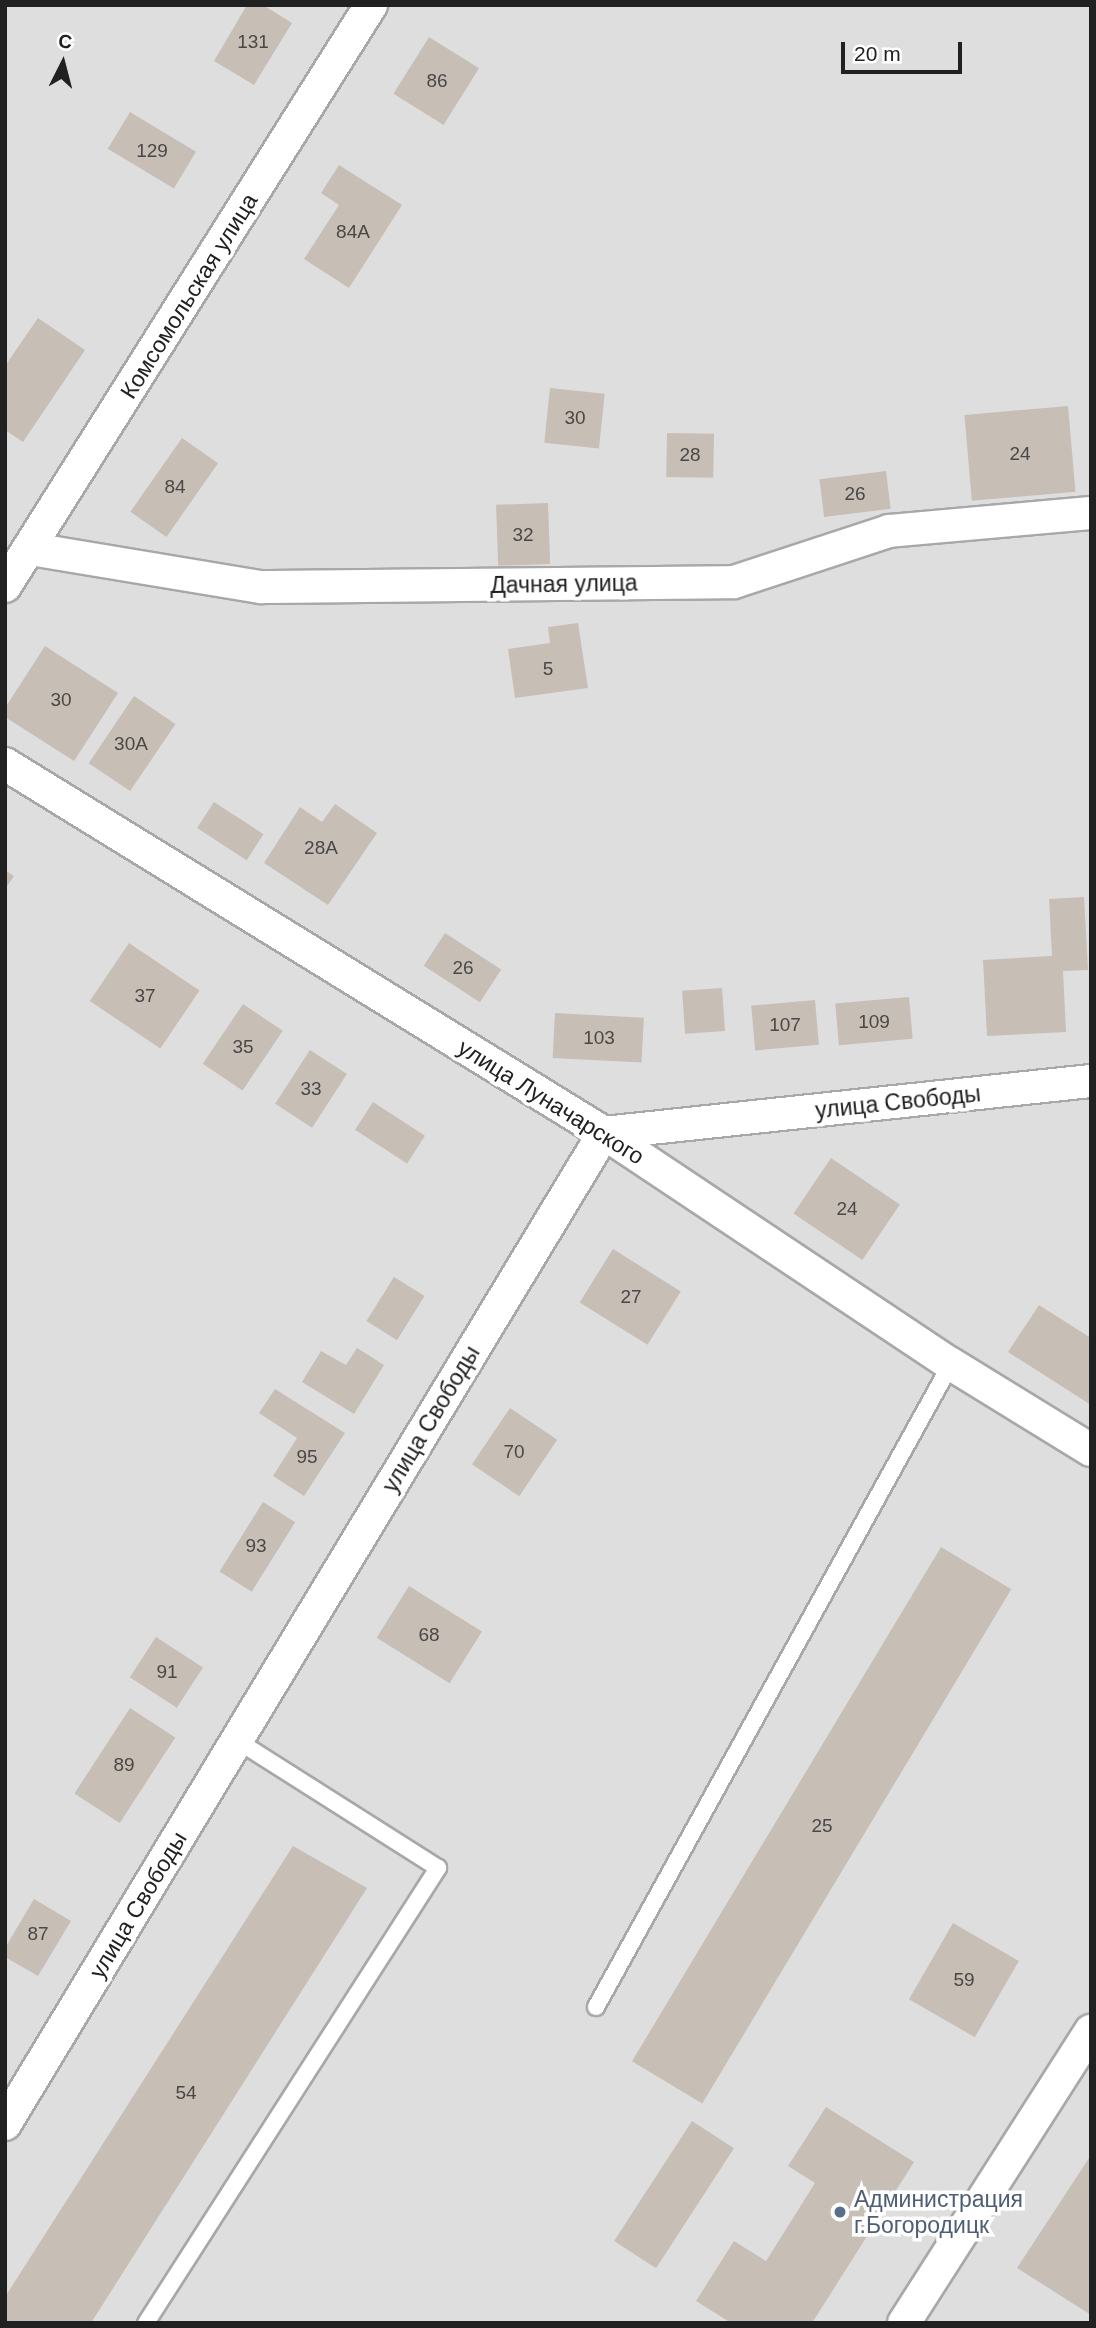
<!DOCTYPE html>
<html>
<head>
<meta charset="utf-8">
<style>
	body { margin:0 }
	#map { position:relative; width:1096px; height:2328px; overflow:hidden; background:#f2efe7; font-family:Arial,sans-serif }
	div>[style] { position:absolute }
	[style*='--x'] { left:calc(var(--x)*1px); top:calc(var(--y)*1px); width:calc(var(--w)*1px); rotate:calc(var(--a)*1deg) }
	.residential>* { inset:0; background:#dfdede; transform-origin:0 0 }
	.building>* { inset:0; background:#c7beb6; transform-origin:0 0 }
	.roads { filter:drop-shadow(2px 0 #a8a8a8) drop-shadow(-2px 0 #a8a8a8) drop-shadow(0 2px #a8a8a8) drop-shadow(0 -2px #a8a8a8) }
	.service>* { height:16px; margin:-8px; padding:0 8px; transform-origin:8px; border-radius:8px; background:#fff }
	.minor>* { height:32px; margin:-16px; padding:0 16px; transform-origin:16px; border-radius:16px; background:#fff }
	.dots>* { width:19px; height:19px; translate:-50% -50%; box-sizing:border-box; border:4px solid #fff; border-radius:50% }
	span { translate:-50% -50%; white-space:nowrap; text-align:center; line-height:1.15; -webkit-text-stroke:7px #fff; paint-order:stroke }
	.number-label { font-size:19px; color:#4a4846 }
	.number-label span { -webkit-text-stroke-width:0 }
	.street-label { font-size:23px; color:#212121 }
	.service-label { font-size:23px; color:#4e5e75 }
	.left { translate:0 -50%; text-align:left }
	.frame { position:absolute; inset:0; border:7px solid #212121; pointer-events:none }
	.north { position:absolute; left:28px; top:28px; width:70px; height:70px; -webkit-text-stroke:5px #fff; paint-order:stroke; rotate:6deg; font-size:19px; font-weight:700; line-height:28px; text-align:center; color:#212121 }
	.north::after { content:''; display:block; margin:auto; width:24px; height:32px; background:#212121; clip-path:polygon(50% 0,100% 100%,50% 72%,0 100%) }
	.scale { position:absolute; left:841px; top:42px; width:121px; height:32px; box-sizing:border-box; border:4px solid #212121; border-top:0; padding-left:9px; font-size:21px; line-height:24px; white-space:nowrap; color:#212121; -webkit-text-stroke:5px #fff; paint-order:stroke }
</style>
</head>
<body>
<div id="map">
	<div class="residential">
		<div style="left:5px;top:5px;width:1086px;height:2318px"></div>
	</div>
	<div class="building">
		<div style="clip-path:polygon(247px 5px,263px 5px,292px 23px,254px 85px,214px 61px)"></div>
		<div style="left:429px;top:37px;width:59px;height:67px;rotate:32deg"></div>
		<div style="left:130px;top:112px;width:77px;height:43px;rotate:31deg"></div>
		<div style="clip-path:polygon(339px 165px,402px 205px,349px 288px,304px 259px,339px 205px,321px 193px)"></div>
		<div style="clip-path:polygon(38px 318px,85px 350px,23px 442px,5px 430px,5px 366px)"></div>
		<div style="left:550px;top:388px;width:55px;height:55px;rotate:6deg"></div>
		<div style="left:1068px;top:406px;width:86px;height:104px;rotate:85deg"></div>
		<div style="left:667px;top:433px;width:47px;height:44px;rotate:1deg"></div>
		<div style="left:182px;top:438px;width:44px;height:90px;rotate:35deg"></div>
		<div style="left:886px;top:471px;width:38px;height:67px;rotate:83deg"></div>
		<div style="left:548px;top:503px;width:61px;height:52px;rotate:88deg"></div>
		<div style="clip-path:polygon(578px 623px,588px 688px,515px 698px,508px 649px,550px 643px,548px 627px)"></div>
		<div style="clip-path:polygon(45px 646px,118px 693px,74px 761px,5px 717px,5px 708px)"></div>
		<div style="left:134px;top:696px;width:50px;height:81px;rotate:34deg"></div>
		<div style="left:214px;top:802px;width:59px;height:31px;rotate:33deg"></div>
		<div style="clip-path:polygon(335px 804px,377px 833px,328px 905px,264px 863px,300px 807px,322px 822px)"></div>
		<div style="clip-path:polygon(5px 870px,14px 876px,5px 889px)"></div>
		<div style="clip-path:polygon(1084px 897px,1088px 970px,1063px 971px,1066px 1032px,987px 1036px,983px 960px,1052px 956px,1049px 899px)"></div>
		<div style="left:445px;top:933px;width:67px;height:39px;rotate:33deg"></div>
		<div style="left:129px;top:943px;width:85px;height:70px;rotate:34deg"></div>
		<div style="left:722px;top:988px;width:43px;height:40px;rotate:86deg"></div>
		<div style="left:909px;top:997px;width:42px;height:74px;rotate:85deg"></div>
		<div style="left:815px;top:1000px;width:45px;height:64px;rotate:85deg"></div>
		<div style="left:243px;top:1004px;width:48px;height:72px;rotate:34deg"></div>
		<div style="left:555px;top:1013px;width:89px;height:45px;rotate:3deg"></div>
		<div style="left:310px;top:1050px;width:44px;height:64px;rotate:33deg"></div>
		<div style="left:373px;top:1102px;width:62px;height:33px;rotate:33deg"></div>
		<div style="left:831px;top:1158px;width:83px;height:67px;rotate:34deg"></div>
		<div style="left:613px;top:1249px;width:80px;height:63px;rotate:32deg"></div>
		<div style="left:394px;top:1277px;width:36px;height:52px;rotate:32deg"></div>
		<div style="clip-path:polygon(1039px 1305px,1091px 1338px,1091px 1405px,1008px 1352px)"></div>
		<div style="clip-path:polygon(357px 1348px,384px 1365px,354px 1414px,302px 1382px,321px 1351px,346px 1365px)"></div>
		<div style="clip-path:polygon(275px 1389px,345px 1433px,304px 1496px,273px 1476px,297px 1438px,259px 1413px)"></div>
		<div style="left:510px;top:1408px;width:57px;height:68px;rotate:34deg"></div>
		<div style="left:263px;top:1502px;width:38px;height:82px;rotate:32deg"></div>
		<div style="left:941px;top:1547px;width:82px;height:600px;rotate:31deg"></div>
		<div style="left:409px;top:1586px;width:86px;height:61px;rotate:32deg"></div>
		<div style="left:156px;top:1637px;width:56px;height:48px;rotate:33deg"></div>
		<div style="left:130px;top:1708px;width:54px;height:102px;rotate:33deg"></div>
		<div style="clip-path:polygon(293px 1846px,367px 1888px,91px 2323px,5px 2323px,5px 2297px)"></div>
		<div style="clip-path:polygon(34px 1899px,71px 1921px,38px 1976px,5px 1957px,5px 1948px)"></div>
		<div style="left:953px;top:1923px;width:76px;height:88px;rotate:30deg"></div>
		<div style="clip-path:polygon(826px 2107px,914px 2162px,812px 2323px,731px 2323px,696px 2301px,734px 2241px,766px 2261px,815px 2183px,788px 2166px)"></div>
		<div style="left:692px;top:2121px;width:50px;height:143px;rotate:33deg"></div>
		<div style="clip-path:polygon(1091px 2155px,1091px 2315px,1017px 2268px)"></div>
	</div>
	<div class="roads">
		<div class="service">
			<div style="--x:596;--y:2007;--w:734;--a:-61.1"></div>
			<div style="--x:146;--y:2323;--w:541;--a:-57.31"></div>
			<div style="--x:438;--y:1868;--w:237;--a:-147.6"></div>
		</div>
		<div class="minor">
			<div style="--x:31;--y:549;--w:233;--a:9.4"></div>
			<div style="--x:261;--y:587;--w:473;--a:-0.6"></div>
			<div style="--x:734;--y:582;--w:163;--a:-18.2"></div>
			<div style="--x:889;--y:531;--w:203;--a:-5.1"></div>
			<div style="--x:5;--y:586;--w:687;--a:-57.79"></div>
			<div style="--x:5;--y:764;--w:704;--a:31.63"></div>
			<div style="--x:604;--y:1133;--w:417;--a:33.7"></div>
			<div style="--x:951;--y:1364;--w:164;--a:31.6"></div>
			<div style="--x:5;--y:2124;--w:1158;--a:-58.85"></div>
			<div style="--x:604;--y:1133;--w:490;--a:-6.1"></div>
			<div style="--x:904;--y:2323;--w:347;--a:-57.4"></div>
		</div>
	</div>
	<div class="dots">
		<div style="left:840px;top:2212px;background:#5c6f8a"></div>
	</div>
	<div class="number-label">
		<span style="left:253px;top:42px">131</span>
		<span style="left:437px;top:81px">86</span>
		<span style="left:152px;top:151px">129</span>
		<span style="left:353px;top:232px">84А</span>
		<span style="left:575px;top:418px">30</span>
		<span style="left:1020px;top:454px">24</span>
		<span style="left:690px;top:455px">28</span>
		<span style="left:175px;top:487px">84</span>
		<span style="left:855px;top:494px">26</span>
		<span style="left:523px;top:535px">32</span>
		<span style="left:548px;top:669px">5</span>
		<span style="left:61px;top:700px">30</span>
		<span style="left:131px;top:744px">30А</span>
		<span style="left:321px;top:848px">28А</span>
		<span style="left:463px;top:968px">26</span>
		<span style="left:145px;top:996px">37</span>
		<span style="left:874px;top:1022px">109</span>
		<span style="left:785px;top:1025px">107</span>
		<span style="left:599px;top:1038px">103</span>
		<span style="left:243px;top:1047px">35</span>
		<span style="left:311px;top:1089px">33</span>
		<span style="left:847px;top:1209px">24</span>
		<span style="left:631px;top:1297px">27</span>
		<span style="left:514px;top:1452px">70</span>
		<span style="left:307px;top:1457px">95</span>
		<span style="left:256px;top:1546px">93</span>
		<span style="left:429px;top:1635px">68</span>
		<span style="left:167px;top:1672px">91</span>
		<span style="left:124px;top:1765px">89</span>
		<span style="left:822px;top:1826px">25</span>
		<span style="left:38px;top:1934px">87</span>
		<span style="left:964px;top:1980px">59</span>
		<span style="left:186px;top:2093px">54</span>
	</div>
	<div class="street-label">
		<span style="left:189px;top:296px;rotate:-58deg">Комсомольская улица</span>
		<span style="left:564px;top:584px;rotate:-1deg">Дачная улица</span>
		<span style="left:551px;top:1102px;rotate:32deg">улица Луначарского</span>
		<span style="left:898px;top:1102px;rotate:-6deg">улица Свободы</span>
		<span style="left:431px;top:1419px;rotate:-59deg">улица Свободы</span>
		<span style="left:138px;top:1905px;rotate:-59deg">улица Свободы</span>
	</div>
	<div class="service-label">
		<span class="left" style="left:854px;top:2212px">Администрация<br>г.Богородицк</span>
	</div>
	<div class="frame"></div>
	<div class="north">С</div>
	<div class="scale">20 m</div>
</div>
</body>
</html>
